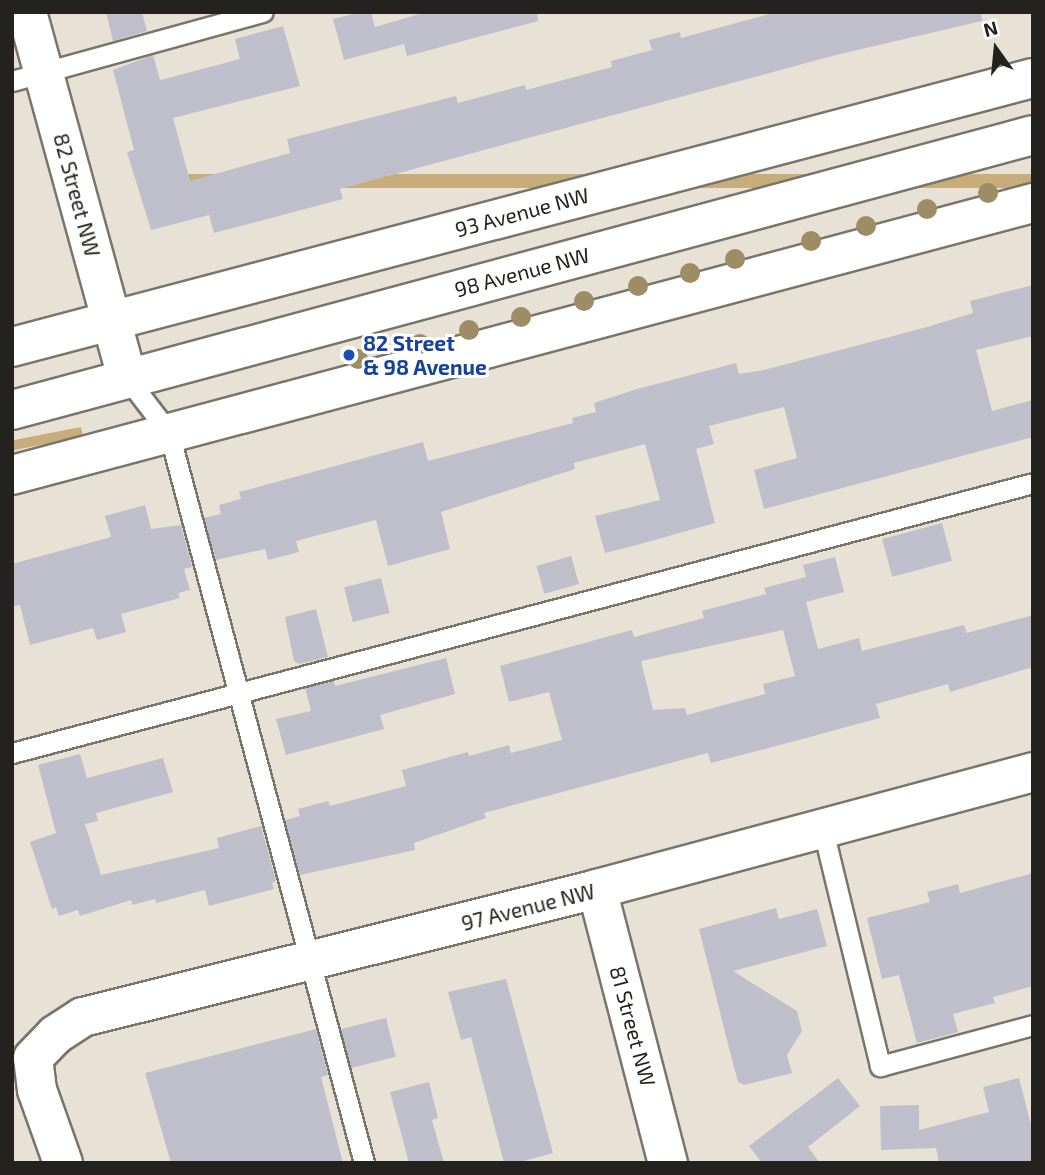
<!DOCTYPE html>
<html>
<head>
<meta charset="utf-8">
<style>
	body { margin:0 }
	#map { position:relative; width:1045px; height:1175px; overflow:hidden; background:#e8e2d6; font-family:"Exo 2",sans-serif }
	div>[style] { position:absolute }
	[style*='--x'] { left:calc(var(--x)*1px); top:calc(var(--y)*1px); width:calc(var(--w)*1px); rotate:calc(var(--a)*1deg) }
	.green>* { inset:0; background:#c6ad7b; transform-origin:0 0 }
	.building>* { inset:0; background:#bebfcb; transform-origin:0 0 }
	.roads { filter:drop-shadow(2px 0 #7a756a) drop-shadow(-2px 0 #7a756a) drop-shadow(0 2px #7a756a) drop-shadow(0 -2px #7a756a) }
	.lane>* { height:19px; margin:-9.5px; padding:0 9.5px; transform-origin:9.5px; border-radius:9.5px; background:#fff }
	.street>* { height:38px; margin:-19px; padding:0 19px; transform-origin:19px; border-radius:19px; background:#fff }
	.secondary>* { height:38px; margin:-19px; padding:0 19px; transform-origin:19px; border-radius:19px; background:#fff }
	.trees>* { width:20px; height:20px; margin:-10px; border-radius:50%; background:#9e8d64 }
	.dots>* { width:19px; height:19px; translate:-50% -50%; box-sizing:border-box; border:4px solid #fff; border-radius:50% }
	span { translate:-50% -50%; white-space:nowrap; text-align:center; line-height:1.15; -webkit-text-stroke:6px #fff; paint-order:stroke }
	.street-label { font-size:21px; color:#24221e }
	.transit-label { font-size:21px; color:#164399; font-weight:700 }
	.left { translate:0 -50%; text-align:left }
	.frame { position:absolute; inset:0; border:14px solid #24221e; pointer-events:none }
	.north { position:absolute; left:961px; top:14px; width:70px; height:70px; -webkit-text-stroke:5px #fff; paint-order:stroke; rotate:345deg; font-size:19px; font-weight:700; line-height:28px; text-align:center; color:#24221e }
	.north::after { content:''; display:block; margin:auto; width:24px; height:32px; background:#24221e; clip-path:polygon(50% 0,100% 100%,50% 72%,0 100%) }
</style>
</head>
<body>
<div id="map">
	<div class="green">
		<div style="left:1033px;top:174px;width:14px;height:847px;rotate:90deg"></div>
		<div style="left:81px;top:427px;width:10px;height:72px;rotate:79deg"></div>
	</div>
	<div class="building">
		<div style="clip-path:polygon(106px 12px,142px 12px,147px 31px,113px 41px)"></div>
		<div style="clip-path:polygon(361px 12px,371px 12px,375px 27px,426px 12px,537px 12px,538px 21px,407px 56px,404px 44px,344px 60px,333px 19px)"></div>
		<div style="clip-path:polygon(777px 12px,981px 12px,982px 21px,836px 55px,340px 189px,343px 199px,214px 233px,209px 215px,151px 230px,127px 152px,134px 150px,113px 70px,153px 55px,160px 80px,240px 59px,235px 39px,283px 26px,300px 86px,173px 118px,190px 181px,290px 153px,287px 139px,456px 96px,458px 103px,525px 85px,526px 90px,612px 67px,611px 61px,652px 50px,649px 40px,680px 32px,681px 38px)"></div>
		<div style="clip-path:polygon(1033px 285px,1033px 336px,976px 350px,992px 411px,1033px 400px,1033px 437px,764px 509px,754px 470px,797px 458px,784px 407px,709px 426px,714px 444px,696px 449px,715px 523px,633px 546px,605px 553px,595px 516px,660px 500px,645px 444px,574px 463px,575px 469px,441px 512px,450px 549px,388px 566px,376px 520px,296px 541px,299px 552px,268px 560px,265px 549px,216px 560px,204px 518px,221px 514px,219px 505px,241px 499px,239px 492px,423px 442px,428px 461px,573px 423px,572px 418px,596px 412px,594px 403px,637px 389px,736px 363px,739px 374px,764px 370px,927px 327px,973px 313px,970px 301px)"></div>
		<div style="clip-path:polygon(145px 505px,151px 529px,181px 525px,192px 567px,184px 569px,190px 590px,178px 593px,180px 598px,121px 614px,126px 632px,97px 640px,93px 628px,30px 645px,20px 605px,12px 607px,12px 564px,111px 537px,105px 516px)"></div>
		<div style="left:942px;top:523px;width:39px;height:62px;rotate:75deg"></div>
		<div style="left:571px;top:556px;width:29px;height:36px;rotate:74deg"></div>
		<div style="clip-path:polygon(evenodd,835px 557px,844px 592px,806px 602px,818px 649px,859px 638px,862px 651px,964px 625px,967px 633px,1033px 615px,1033px 667px,950px 692px,948px 684px,876px 704px,880px 718px,769px 748px,711px 763px,708px 753px,484px 813px,486px 818px,414px 843px,415px 850px,300px 875px,285px 820px,300px 816px,298px 809px,328px 801px,330px 806px,406px 786px,402px 770px,468px 752px,469px 756px,509px 745px,511px 753px,562px 740px,549px 692px,509px 702px,500px 666px,632px 630px,634px 637px,704px 618px,702px 611px,766px 594px,764px 588px,806px 577px,803px 565px,835px 557px,783px 630px,795px 676px,763px 684px,765px 694px,687px 715px,685px 708px,653px 710px,641px 661px,783px 630px)"></div>
		<div style="left:381px;top:578px;width:36px;height:38px;rotate:76deg"></div>
		<div style="clip-path:polygon(316px 609px,328px 657px,299px 664px,294px 661px,285px 617px)"></div>
		<div style="clip-path:polygon(446px 658px,455px 694px,380px 715px,384px 729px,286px 755px,276px 719px,311px 711px,305px 688px,334px 681px,335px 686px)"></div>
		<div style="clip-path:polygon(80px 754px,87px 778px,163px 758px,173px 792px,96px 813px,98px 821px,85px 824px,101px 875px,219px 848px,217px 838px,261px 826px,276px 881px,272px 883px,274px 889px,209px 906px,205px 890px,156px 903px,155px 899px,132px 905px,131px 900px,80px 916px,78px 910px,59px 916px,56px 907px,52px 909px,30px 842px,56px 833px,38px 765px)"></div>
		<div style="clip-path:polygon(1033px 873px,1033px 986px,993px 997px,995px 1003px,953px 1014px,958px 1032px,917px 1043px,899px 975px,882px 979px,867px 918px,930px 902px,927px 892px,958px 884px,960px 893px)"></div>
		<div style="clip-path:polygon(776px 908px,779px 919px,817px 909px,827px 946px,733px 971px,797px 1011px,802px 1031px,787px 1055px,792px 1073px,744px 1085px,738px 1082px,729px 1048px,699px 929px)"></div>
		<div style="clip-path:polygon(506px 979px,553px 1153px,517px 1163px,504px 1163px,471px 1037px,461px 1040px,448px 992px)"></div>
		<div style="left:386px;top:1018px;width:40px;height:47px;rotate:76deg"></div>
		<div style="clip-path:polygon(316px 1029px,328px 1075px,321px 1077px,343px 1163px,171px 1163px,145px 1073px)"></div>
		<div style="clip-path:polygon(838px 1078px,860px 1106px,808px 1147px,820px 1163px,762px 1163px,749px 1146px)"></div>
		<div style="clip-path:polygon(1019px 1078px,1033px 1133px,1033px 1163px,939px 1163px,936px 1148px,881px 1150px,880px 1106px,919px 1105px,919px 1130px,989px 1112px,983px 1087px)"></div>
		<div style="clip-path:polygon(429px 1082px,438px 1118px,432px 1120px,444px 1163px,409px 1163px,390px 1092px)"></div>
	</div>
	<div class="roads">
		<div class="lane">
			<div style="--x:12;--y:81;--w:260;--a:-15.4"></div>
			<div style="--x:127;--y:378;--w:69;--a:52.6"></div>
			<div style="--x:169;--y:433;--w:756;--a:75.04"></div>
			<div style="--x:12;--y:753;--w:1056;--a:-14.81"></div>
			<div style="--x:823;--y:830;--w:243;--a:76.4"></div>
			<div style="--x:880;--y:1066;--w:158;--a:-15"></div>
		</div>
		<div class="street">
			<div style="--x:27;--y:12;--w:379;--a:74.7"></div>
			<div style="--x:12;--y:347;--w:1056;--a:-14.76"></div>
			<div style="--x:12;--y:475;--w:1057;--a:-14.92"></div>
			<div style="--x:597;--y:889;--w:283;--a:75.5"></div>
			<div style="--x:63;--y:1163;--w:77;--a:-109.6"></div>
			<div style="--x:37;--y:1090;--w:32;--a:-97"></div>
			<div style="--x:33;--y:1058;--w:32;--a:-46"></div>
			<div style="--x:55;--y:1035;--w:33;--a:-33"></div>
			<div style="--x:83;--y:1017;--w:530;--a:-13.98"></div>
			<div style="--x:597;--y:889;--w:451;--a:-15"></div>
		</div>
		<div class="secondary">
			<div style="--x:12;--y:410;--w:1057;--a:-15.07"></div>
		</div>
	</div>
	<div class="trees">
		<div style="left:988px;top:193px"></div>
		<div style="left:927px;top:209px"></div>
		<div style="left:866px;top:226px"></div>
		<div style="left:811px;top:241px"></div>
		<div style="left:735px;top:259px"></div>
		<div style="left:690px;top:273px"></div>
		<div style="left:638px;top:286px"></div>
		<div style="left:584px;top:301px"></div>
		<div style="left:521px;top:317px"></div>
		<div style="left:469px;top:330px"></div>
		<div style="left:420px;top:344px"></div>
		<div style="left:358px;top:359px"></div>
	</div>
	<div class="dots">
		<div style="left:349px;top:355px;background:#1a4fb4"></div>
	</div>
	<div class="street-label">
		<span style="left:77px;top:195px;rotate:75deg">82 Street NW</span>
		<span style="left:522px;top:212px;rotate:-15deg">93 Avenue NW</span>
		<span style="left:522px;top:272px;rotate:-15deg">98 Avenue NW</span>
		<span style="left:528px;top:907px;rotate:-14deg">97 Avenue NW</span>
		<span style="left:633px;top:1026px;rotate:75deg">81 Street NW</span>
	</div>
	<div class="transit-label">
		<span class="left" style="left:363px;top:355px">82 Street<br>&amp; 98 Avenue</span>
	</div>
	<div class="frame"></div>
	<div class="north">N</div>
</div>
</body>
</html>
